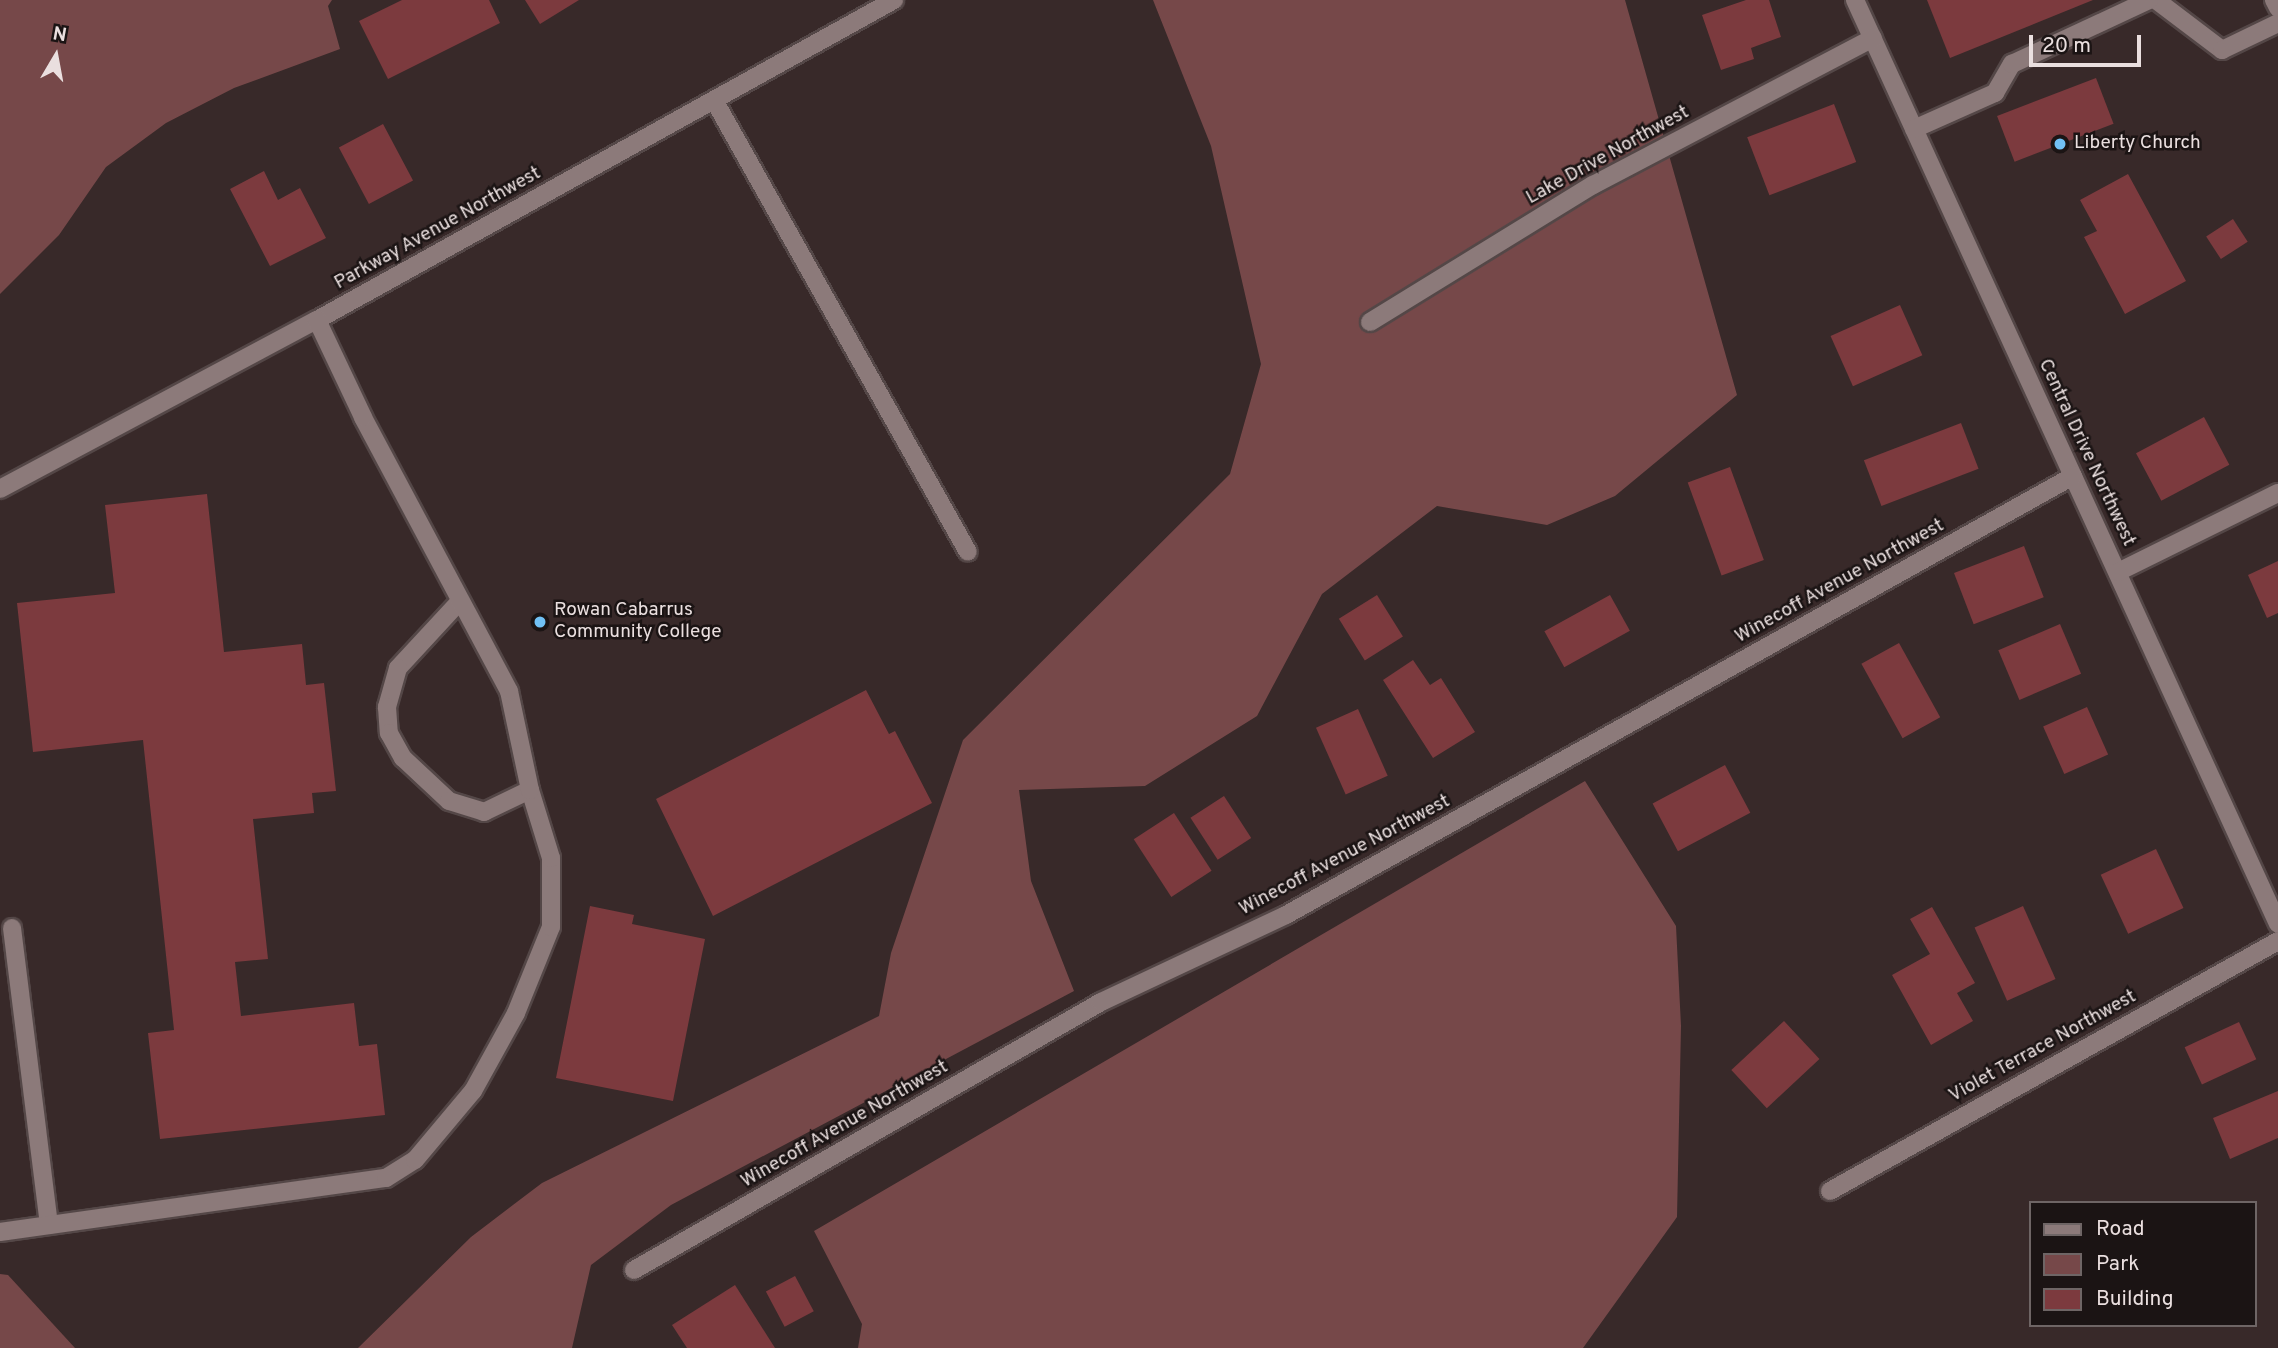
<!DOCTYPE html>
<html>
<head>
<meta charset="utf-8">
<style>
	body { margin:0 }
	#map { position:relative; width:2278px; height:1348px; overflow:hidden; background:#382929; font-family:Overpass,sans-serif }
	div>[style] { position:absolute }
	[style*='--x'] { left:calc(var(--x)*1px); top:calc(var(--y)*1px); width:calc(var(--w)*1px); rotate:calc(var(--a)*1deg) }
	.green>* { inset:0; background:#764849 }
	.building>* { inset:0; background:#7c3a3e; transform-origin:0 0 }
	.roads { filter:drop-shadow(2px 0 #544747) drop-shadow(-2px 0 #544747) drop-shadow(0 2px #544747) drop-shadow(0 -2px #544747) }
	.minor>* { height:18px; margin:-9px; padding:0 9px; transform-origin:9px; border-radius:9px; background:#8c7a7a }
	.dots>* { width:19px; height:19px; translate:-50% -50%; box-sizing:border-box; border:4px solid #1b1414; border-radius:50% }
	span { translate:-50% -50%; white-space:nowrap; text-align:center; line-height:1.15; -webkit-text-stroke:5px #1b1414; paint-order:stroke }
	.poi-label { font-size:19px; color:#eadfdf }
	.left { translate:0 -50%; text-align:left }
	.street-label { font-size:19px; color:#eadfdf }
	.legend { position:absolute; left:2029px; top:1201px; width:228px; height:126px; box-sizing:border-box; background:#1b1414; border:2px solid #6e6565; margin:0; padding:9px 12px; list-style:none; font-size:21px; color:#eadfdf }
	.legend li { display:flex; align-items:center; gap:14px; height:35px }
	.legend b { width:35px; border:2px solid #6e6565 }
	.north { position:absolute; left:21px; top:21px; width:70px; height:70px; -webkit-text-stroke:5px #1b1414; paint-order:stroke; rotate:10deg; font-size:19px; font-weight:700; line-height:28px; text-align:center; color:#eadfdf }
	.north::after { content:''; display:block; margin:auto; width:24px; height:32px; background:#eadfdf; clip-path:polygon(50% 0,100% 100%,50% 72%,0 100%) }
	.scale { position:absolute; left:2029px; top:35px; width:112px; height:32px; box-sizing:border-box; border:4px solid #eadfdf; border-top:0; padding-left:9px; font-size:21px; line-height:24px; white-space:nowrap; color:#eadfdf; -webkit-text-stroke:5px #1b1414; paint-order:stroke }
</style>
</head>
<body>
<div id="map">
	<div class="green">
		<div style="clip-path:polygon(0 0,332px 0,328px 6px,340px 49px,234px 88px,166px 123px,106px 167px,59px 235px,0 294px)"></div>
		<div style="clip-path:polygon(1153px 0,1625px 0,1737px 395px,1615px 496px,1547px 525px,1437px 506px,1322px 594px,1257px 716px,1145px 786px,1019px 790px,1031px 881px,1074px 991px,671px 1205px,591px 1265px,572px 1348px,358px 1348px,471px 1237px,542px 1183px,879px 1016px,891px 953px,963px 740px,1230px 474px,1261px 364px,1211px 146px)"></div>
		<div style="clip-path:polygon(1585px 781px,1676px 926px,1681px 1026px,1677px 1217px,1583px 1348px,858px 1348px,862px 1324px,814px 1231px)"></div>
		<div style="clip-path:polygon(0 1274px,8px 1275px,75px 1348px,0 1348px)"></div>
	</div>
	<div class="building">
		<div style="clip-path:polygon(402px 0,489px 0,500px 23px,388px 79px,359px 21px)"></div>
		<div style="clip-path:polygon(525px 0,579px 0,540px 24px)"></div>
		<div style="clip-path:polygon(1746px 0,1769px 0,1781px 37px,1751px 48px,1754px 59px,1721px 70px,1702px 15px)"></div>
		<div style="clip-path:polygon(1927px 0,2093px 0,1950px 58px)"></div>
		<div style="left:2096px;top:78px;width:49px;height:106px;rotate:69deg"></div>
		<div style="left:1834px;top:104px;width:62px;height:93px;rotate:69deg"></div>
		<div style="left:383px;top:124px;width:64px;height:50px;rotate:62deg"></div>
		<div style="clip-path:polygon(264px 171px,278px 200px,300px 188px,326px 238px,270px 266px,230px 189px)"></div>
		<div style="clip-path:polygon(2128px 174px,2186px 281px,2125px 314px,2084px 237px,2097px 231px,2080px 200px)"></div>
		<div style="left:2233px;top:219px;width:27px;height:32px;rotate:57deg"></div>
		<div style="left:1900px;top:305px;width:55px;height:76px;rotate:66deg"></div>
		<div style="left:2204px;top:417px;width:54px;height:77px;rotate:62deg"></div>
		<div style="left:1961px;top:423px;width:49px;height:104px;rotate:69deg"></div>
		<div style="left:1730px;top:467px;width:99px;height:45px;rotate:70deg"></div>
		<div style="clip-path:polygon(207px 494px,224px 652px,302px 644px,306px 685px,324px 683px,336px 791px,312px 793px,314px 813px,253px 819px,268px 959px,235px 962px,241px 1016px,354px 1003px,359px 1046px,377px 1044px,385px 1115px,160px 1139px,148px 1033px,174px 1030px,143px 740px,33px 752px,17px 603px,115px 593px,105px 505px)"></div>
		<div style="left:2024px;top:546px;width:55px;height:75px;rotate:69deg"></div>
		<div style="clip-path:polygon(2278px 561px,2278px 613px,2267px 618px,2248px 575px)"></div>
		<div style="left:1377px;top:595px;width:49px;height:45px;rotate:58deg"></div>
		<div style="left:1610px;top:595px;width:41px;height:75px;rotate:61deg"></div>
		<div style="left:2060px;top:624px;width:54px;height:67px;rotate:67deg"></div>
		<div style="left:1899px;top:643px;width:85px;height:43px;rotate:61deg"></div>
		<div style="clip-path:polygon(1413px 660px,1430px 685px,1441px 678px,1475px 732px,1433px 758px,1383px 680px)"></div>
		<div style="clip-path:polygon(866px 690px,889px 734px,895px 731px,932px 803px,713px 916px,656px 799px)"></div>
		<div style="left:2087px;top:707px;width:52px;height:48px;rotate:66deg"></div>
		<div style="left:1358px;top:709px;width:73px;height:46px;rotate:66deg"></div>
		<div style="left:1725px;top:765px;width:54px;height:82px;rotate:62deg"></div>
		<div style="left:1224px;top:796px;width:50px;height:40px;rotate:57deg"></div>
		<div style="left:1174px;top:813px;width:69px;height:48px;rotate:57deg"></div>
		<div style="left:2156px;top:849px;width:65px;height:61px;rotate:65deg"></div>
		<div style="clip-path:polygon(590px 906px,634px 915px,632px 924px,705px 939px,673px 1101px,556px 1078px)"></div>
		<div style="left:2023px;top:906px;width:80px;height:53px;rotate:66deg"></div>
		<div style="clip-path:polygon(1932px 907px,1975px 983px,1957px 993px,1973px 1021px,1931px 1045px,1892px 975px,1930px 954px,1910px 919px)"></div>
		<div style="left:1784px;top:1021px;width:52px;height:72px;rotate:47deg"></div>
		<div style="left:2239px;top:1022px;width:41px;height:60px;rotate:65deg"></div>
		<div style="clip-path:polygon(2278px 1091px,2278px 1138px,2230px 1159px,2213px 1118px)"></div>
		<div style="left:795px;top:1276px;width:40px;height:33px;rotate:62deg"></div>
		<div style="clip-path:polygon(735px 1285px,775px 1348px,687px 1348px,672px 1325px)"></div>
	</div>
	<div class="roads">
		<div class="minor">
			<div style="--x:1855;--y:0;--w:1016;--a:65.4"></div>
			<div style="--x:2156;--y:0;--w:83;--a:37.1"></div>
			<div style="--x:2222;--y:50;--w:62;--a:-25.7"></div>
			<div style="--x:2274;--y:0;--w:9;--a:63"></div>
			<div style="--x:714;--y:100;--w:518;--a:60.67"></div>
			<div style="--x:1914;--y:129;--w:89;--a:-24"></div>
			<div style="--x:1995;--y:93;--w:34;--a:-60"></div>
			<div style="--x:2012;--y:64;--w:151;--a:-25"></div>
			<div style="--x:1370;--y:322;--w:262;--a:-31.6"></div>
			<div style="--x:1593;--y:185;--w:316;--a:-27.7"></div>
			<div style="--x:0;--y:489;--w:359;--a:-28.1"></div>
			<div style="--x:317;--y:320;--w:660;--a:-29.01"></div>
			<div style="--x:2118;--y:572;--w:178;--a:-26.3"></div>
			<div style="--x:460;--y:601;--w:91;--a:132.8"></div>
			<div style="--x:398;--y:668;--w:41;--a:105.8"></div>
			<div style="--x:387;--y:707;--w:26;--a:86"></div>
			<div style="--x:389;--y:733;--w:29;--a:61"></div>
			<div style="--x:403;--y:758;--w:63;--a:43.1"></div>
			<div style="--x:449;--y:801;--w:37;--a:17"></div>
			<div style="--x:484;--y:812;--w:51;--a:-25.6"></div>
			<div style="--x:12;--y:928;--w:299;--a:82.9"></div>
			<div style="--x:1830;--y:1191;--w:513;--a:-29.16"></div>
			<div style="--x:0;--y:1232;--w:390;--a:-8"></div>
			<div style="--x:386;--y:1178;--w:34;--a:-32"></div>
			<div style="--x:415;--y:1160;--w:90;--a:-50"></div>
			<div style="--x:473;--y:1091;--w:89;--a:-61.1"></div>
			<div style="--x:516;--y:1013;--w:93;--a:-67.9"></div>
			<div style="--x:551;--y:927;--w:69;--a:-90"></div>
			<div style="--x:551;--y:858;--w:71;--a:-107.2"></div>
			<div style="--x:530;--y:790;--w:101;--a:-102"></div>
			<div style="--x:509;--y:691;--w:310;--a:-118.1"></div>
			<div style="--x:363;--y:417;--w:107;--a:-115.4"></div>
			<div style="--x:634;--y:1270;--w:538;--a:-29.85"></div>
			<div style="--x:1101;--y:1002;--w:204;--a:-25.2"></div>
			<div style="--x:1286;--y:915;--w:901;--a:-29.15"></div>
		</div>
	</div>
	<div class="dots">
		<div style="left:2060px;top:144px;background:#71c1f5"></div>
		<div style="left:540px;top:622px;background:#71c1f5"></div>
	</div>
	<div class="poi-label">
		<span class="left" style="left:2074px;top:144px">Liberty Church</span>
		<span class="left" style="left:554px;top:622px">Rowan Cabarrus<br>Community College</span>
	</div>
	<div class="street-label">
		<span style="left:1608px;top:156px;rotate:-29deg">Lake Drive Northwest</span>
		<span style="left:438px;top:229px;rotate:-29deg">Parkway Avenue Northwest</span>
		<span style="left:2086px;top:453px;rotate:65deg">Central Drive Northwest</span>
		<span style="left:1840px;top:582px;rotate:-29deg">Winecoff Avenue Northwest</span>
		<span style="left:1345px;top:856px;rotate:-28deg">Winecoff Avenue Northwest</span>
		<span style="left:2043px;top:1047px;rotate:-29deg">Violet Terrace Northwest</span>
		<span style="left:845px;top:1125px;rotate:-30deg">Winecoff Avenue Northwest</span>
	</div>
	<ul class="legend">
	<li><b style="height:9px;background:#8c7a7a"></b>Road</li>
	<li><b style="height:19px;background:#764849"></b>Park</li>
	<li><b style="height:19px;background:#7c3a3e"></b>Building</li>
	</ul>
	<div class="north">N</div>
	<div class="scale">20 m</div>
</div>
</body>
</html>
